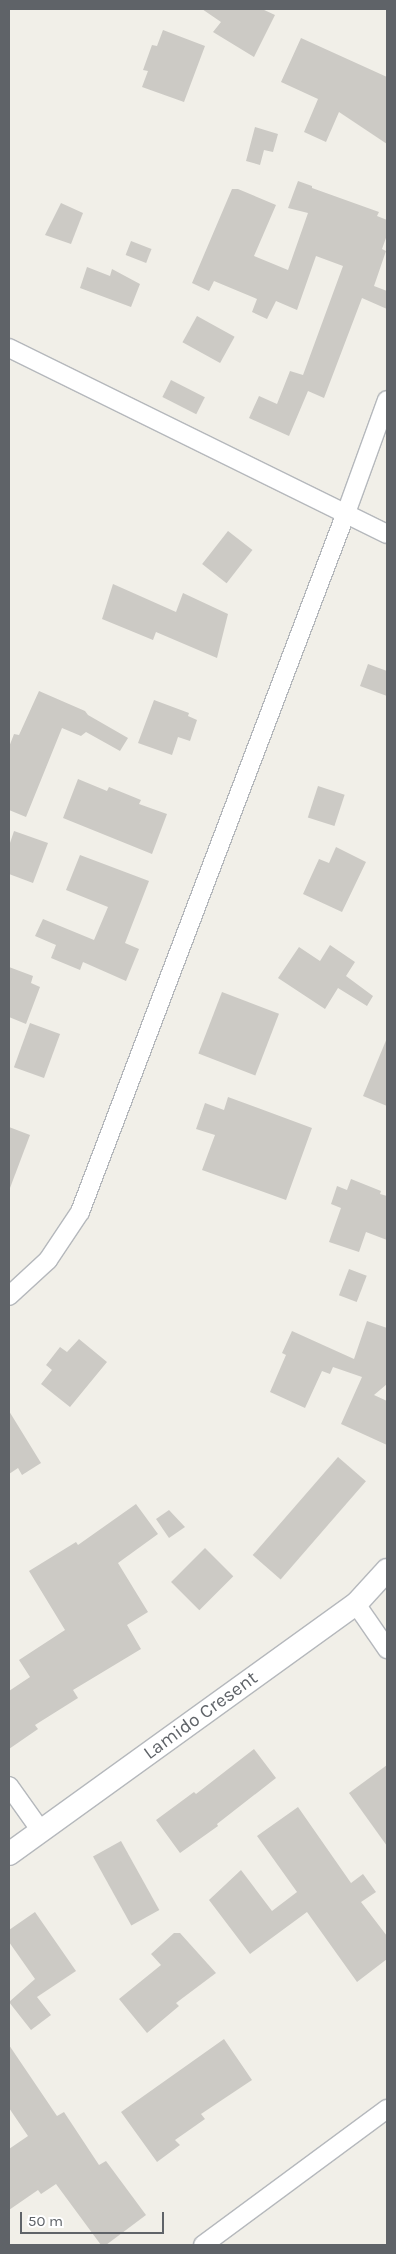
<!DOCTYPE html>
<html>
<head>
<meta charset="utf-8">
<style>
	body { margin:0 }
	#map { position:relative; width:396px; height:2254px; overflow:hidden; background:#f1efe8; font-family:Karla,sans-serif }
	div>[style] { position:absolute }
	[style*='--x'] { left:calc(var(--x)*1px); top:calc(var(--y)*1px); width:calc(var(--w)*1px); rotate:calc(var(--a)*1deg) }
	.building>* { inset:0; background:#cccac5; transform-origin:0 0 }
	.roads { filter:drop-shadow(1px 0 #b5b8bc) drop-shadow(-1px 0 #b5b8bc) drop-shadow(0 1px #b5b8bc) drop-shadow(0 -1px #b5b8bc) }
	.minor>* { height:18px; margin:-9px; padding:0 9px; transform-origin:9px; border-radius:9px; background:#fff }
	.tertiary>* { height:22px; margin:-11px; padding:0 11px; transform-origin:11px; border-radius:11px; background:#fff }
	span { translate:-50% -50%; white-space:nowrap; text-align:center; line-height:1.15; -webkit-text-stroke:4px #fff; paint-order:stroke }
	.street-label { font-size:19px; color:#5f6368 }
	.frame { position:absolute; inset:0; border:10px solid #5f6368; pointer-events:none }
	.scale { position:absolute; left:20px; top:2212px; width:144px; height:22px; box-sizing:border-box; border:2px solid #5f6368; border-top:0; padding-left:6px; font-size:15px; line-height:18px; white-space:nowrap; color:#5f6368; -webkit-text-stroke:4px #fff; paint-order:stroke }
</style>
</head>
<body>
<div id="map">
	<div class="building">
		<div style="clip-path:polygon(202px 9px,262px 9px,275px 15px,254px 57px,213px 32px,221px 22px)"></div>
		<div style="clip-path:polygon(163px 30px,205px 46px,184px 102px,142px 87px,148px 71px,143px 70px,152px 45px,157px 46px)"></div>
		<div style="clip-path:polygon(301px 38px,387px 77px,387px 144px,339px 112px,326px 142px,304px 132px,318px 99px,281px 82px)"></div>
		<div style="clip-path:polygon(255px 127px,278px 134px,273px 152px,264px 150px,260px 165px,246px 161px)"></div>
		<div style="clip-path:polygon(298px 181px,312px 186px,312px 188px,379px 212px,377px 216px,387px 220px,387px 235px,382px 249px,386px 251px,374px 286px,387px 291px,387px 309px,362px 298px,324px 398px,308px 391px,289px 436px,249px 418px,259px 396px,277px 404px,290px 371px,303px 375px,343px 266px,316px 256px,297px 310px,276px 301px,267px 319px,252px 312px,257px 299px,214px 281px,209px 291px,192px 283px,232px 189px,238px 189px,276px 205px,254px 256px,288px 270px,308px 213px,288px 208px)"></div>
		<div style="clip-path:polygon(61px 203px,83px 213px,71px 244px,45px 235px)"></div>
		<div style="left:131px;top:241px;width:22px;height:15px;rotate:21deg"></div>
		<div style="clip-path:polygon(87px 267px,110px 276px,112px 269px,140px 284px,131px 307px,80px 288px)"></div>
		<div style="left:197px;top:316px;width:43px;height:30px;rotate:29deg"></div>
		<div style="left:171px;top:380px;width:38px;height:19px;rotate:27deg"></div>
		<div style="left:228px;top:531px;width:31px;height:42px;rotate:38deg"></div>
		<div style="clip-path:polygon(113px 584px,176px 612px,183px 593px,228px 614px,217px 658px,156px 632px,153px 640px,102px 619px)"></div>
		<div style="clip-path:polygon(368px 664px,387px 671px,387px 696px,360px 686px)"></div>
		<div style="clip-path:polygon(39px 691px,85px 711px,88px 715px,128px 738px,120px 751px,86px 732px,81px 736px,62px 728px,26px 817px,9px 810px,9px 747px,14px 734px,19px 735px)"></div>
		<div style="clip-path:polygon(154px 700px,189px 713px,188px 716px,197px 720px,190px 741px,178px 737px,172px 755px,138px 743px)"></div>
		<div style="clip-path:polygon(78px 779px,107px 791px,109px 787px,141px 800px,139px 804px,167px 814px,152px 854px,63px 818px)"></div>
		<div style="left:318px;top:786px;width:28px;height:33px;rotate:18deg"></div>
		<div style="clip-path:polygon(14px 831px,48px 843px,33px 883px,9px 874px,9px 846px)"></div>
		<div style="clip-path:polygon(336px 847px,366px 862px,342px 912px,303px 894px,319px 859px,329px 863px)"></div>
		<div style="clip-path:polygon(80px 855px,149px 881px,125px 943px,139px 949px,126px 981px,83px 962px,80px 970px,51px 958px,56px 945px,35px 936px,43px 919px,94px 940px,108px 907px,66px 890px)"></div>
		<div style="clip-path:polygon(330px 945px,355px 962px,346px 976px,373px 996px,367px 1006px,338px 988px,325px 1009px,278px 978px,299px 947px,320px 961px)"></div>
		<div style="clip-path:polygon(9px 967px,33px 976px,31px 983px,40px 987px,26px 1024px,9px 1017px)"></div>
		<div style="left:222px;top:992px;width:61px;height:66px;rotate:21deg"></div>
		<div style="left:30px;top:1023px;width:32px;height:47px;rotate:20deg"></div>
		<div style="clip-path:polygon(387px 1038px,387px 1106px,363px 1096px)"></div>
		<div style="clip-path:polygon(228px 1097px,312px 1128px,286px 1200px,202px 1170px,215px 1135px,196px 1129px,205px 1103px,224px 1110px)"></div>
		<div style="clip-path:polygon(9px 1127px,30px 1135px,10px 1188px,9px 1188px)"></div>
		<div style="clip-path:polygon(351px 1179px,381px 1191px,380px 1194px,387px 1196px,387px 1240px,366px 1232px,359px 1252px,329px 1242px,341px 1208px,331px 1204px,337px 1186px,347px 1190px)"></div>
		<div style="left:349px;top:1269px;width:19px;height:28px;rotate:21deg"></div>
		<div style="clip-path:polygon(367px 1321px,387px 1328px,387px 1384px,374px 1395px,387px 1401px,387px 1445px,341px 1424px,362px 1377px,333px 1367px,330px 1374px,322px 1371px,305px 1408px,270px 1392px,286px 1355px,282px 1353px,292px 1331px,354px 1359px)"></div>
		<div style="clip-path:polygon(79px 1339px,107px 1362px,70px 1407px,41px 1384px,52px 1370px,46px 1365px,60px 1347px,67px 1352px)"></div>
		<div style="clip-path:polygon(9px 1411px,41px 1463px,22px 1475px,18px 1468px,9px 1474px)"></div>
		<div style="left:338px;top:1457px;width:37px;height:130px;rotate:41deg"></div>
		<div style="clip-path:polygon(136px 1504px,158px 1534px,118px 1563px,148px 1612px,127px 1625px,141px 1649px,73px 1690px,78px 1698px,35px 1725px,38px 1729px,9px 1749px,9px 1691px,30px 1677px,19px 1660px,65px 1630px,29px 1571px,76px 1542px,78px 1545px)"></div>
		<div style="clip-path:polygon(169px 1510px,185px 1527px,169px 1538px,156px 1519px)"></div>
		<div style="left:205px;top:1548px;width:40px;height:48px;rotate:45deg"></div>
		<div style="clip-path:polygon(254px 1749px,276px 1778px,217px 1824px,218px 1826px,180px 1853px,156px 1820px,194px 1792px,196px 1794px)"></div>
		<div style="clip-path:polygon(387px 1765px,387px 1846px,349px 1793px)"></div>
		<div style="clip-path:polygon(298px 1807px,351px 1883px,363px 1874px,376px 1892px,361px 1902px,387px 1936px,387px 1959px,357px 1982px,307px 1912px,250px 1954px,209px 1900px,241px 1870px,272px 1911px,297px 1892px,257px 1836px)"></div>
		<div style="left:121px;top:1841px;width:79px;height:32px;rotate:61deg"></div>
		<div style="clip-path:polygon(35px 1912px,76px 1971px,37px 1997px,51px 2015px,31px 2030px,9px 2002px,35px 1979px,9px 1942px,9px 1930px)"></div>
		<div style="clip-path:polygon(174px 1933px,180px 1933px,216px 1973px,176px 2003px,179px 2006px,147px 2033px,119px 1999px,161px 1965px,151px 1954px)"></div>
		<div style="clip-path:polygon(224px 2039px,252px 2080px,201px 2114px,205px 2119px,175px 2140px,180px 2145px,157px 2162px,121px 2112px)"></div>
		<div style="clip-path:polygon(9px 2045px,57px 2116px,64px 2112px,99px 2165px,106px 2161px,146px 2215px,106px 2245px,101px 2245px,56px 2184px,41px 2194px,38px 2190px,9px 2210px,9px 2149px,28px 2136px,9px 2108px)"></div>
	</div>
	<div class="roads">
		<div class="minor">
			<div style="--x:9;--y:348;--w:421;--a:26.2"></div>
			<div style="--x:9;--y:1296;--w:53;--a:-42.7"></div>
			<div style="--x:48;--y:1260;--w:58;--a:-56.3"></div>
			<div style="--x:80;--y:1212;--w:748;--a:-69.17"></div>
			<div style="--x:346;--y:513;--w:120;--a:-70.1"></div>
			<div style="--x:356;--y:1604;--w:55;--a:55.4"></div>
			<div style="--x:9;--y:1786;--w:55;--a:54.6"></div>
			<div style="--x:203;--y:2245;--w:229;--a:-36.5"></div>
		</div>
		<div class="tertiary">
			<div style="--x:9;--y:1854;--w:428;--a:-35.8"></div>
			<div style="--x:356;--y:1604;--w:46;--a:-47.6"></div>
		</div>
	</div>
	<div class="street-label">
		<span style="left:201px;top:1716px;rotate:-36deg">Lamido Cresent</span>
	</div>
	<div class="frame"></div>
	<div class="scale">50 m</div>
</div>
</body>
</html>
